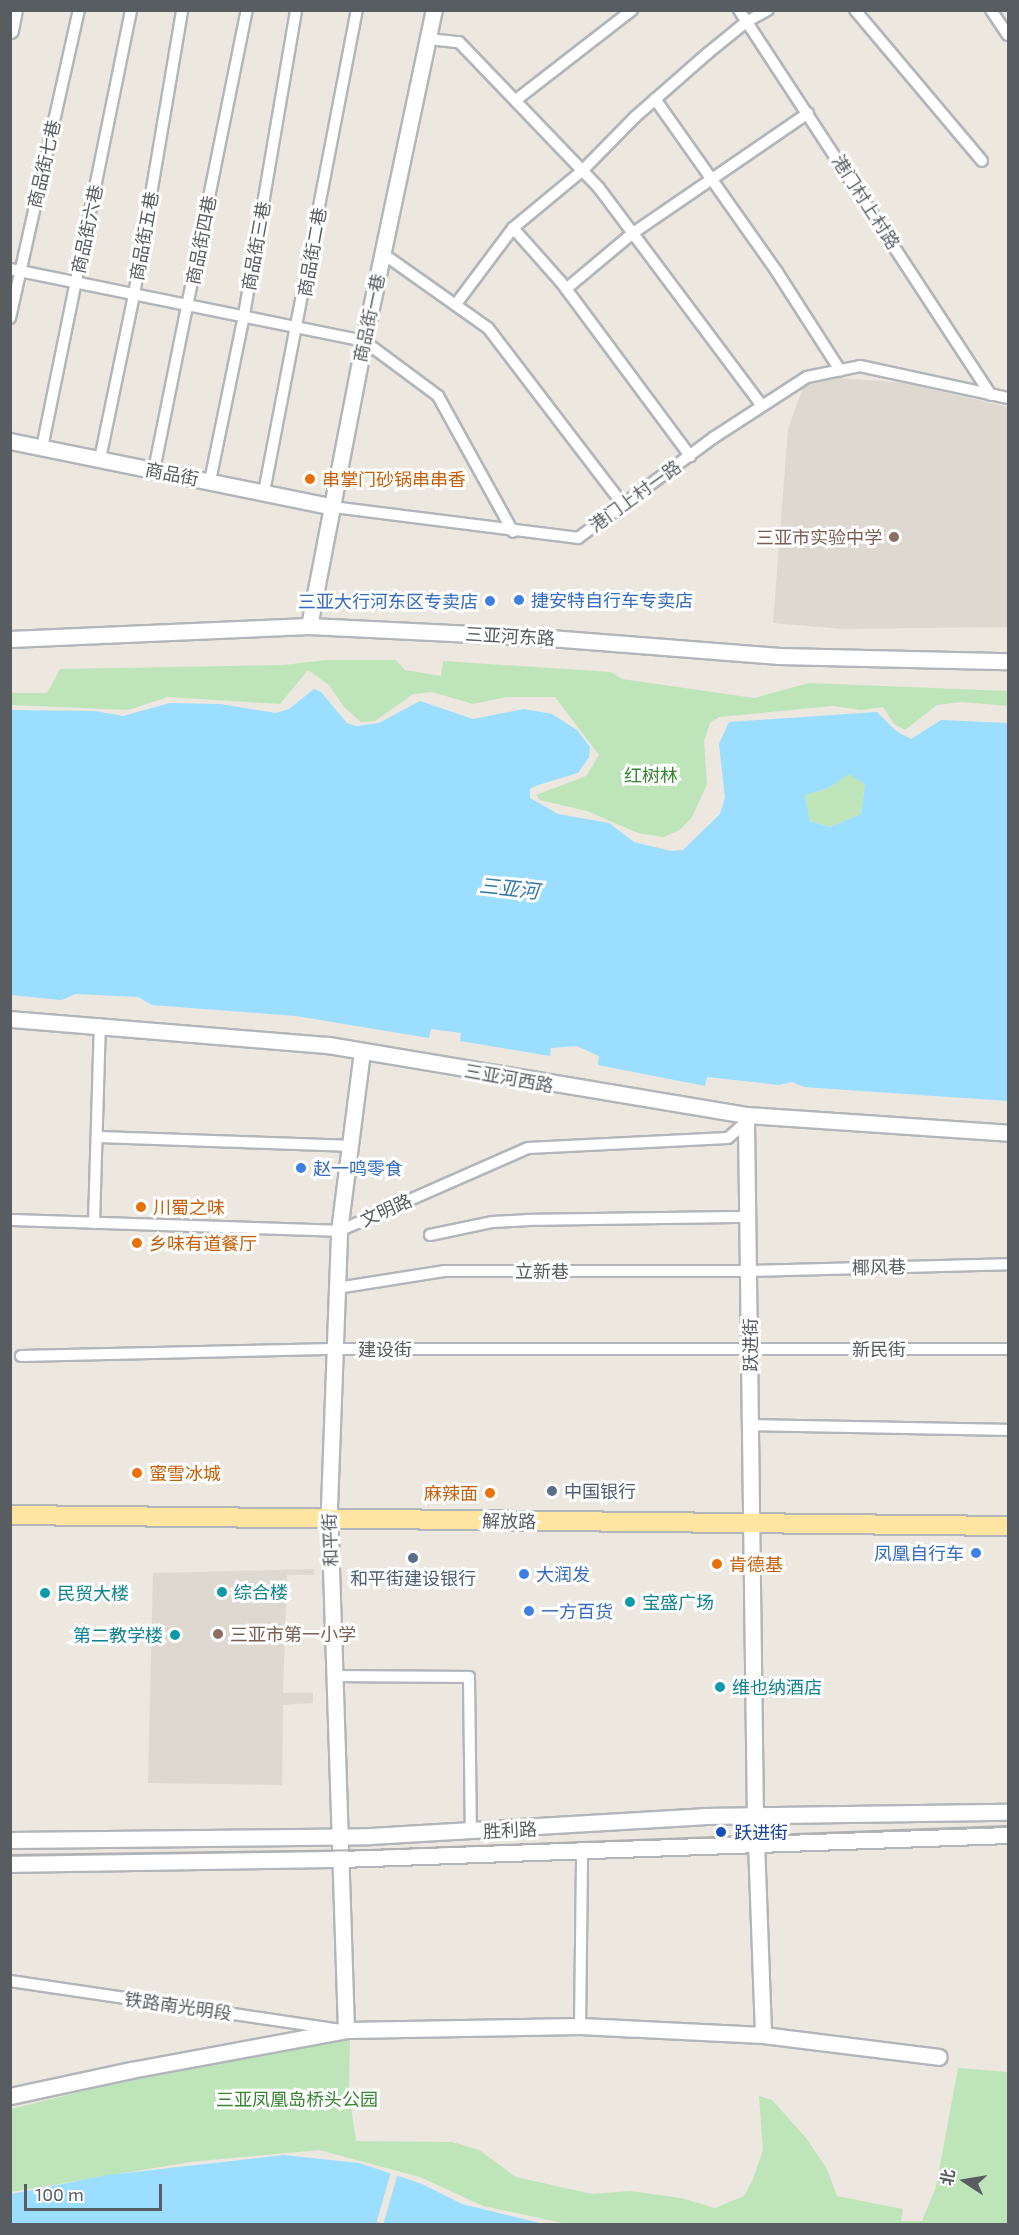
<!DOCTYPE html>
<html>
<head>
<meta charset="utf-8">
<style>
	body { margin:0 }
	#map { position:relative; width:1019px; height:2235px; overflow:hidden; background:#ece7df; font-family:"Exo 2","Noto Sans SC",sans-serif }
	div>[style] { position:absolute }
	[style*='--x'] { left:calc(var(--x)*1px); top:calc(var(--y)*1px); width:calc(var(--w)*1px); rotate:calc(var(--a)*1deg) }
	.education>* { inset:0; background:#ded9d0 }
	.green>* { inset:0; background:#bee5ba }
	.water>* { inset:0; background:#9bdeff }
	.pier>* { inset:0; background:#ece7df; transform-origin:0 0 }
	.roads { filter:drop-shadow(2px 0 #b2b6bb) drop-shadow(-2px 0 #b2b6bb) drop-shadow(0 2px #b2b6bb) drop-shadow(0 -2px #b2b6bb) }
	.street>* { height:10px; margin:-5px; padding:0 5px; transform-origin:5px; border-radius:5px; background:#fff }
	.secondary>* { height:15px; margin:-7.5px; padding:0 7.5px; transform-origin:7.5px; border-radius:7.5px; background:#fff }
	.primary>* { height:18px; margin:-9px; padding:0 9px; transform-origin:9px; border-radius:9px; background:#ffe5a0 }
	.tram>* { height:1.5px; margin:-0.75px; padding:0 0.75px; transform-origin:0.75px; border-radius:0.75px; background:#afb0b1 }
	.dots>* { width:16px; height:16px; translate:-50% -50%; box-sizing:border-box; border:3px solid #fff; border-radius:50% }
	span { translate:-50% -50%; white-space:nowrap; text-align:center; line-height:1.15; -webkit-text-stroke:6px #fff; paint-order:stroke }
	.street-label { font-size:18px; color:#585d61 }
	.food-label { font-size:18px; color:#c56008 }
	.left { translate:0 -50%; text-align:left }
	.right { translate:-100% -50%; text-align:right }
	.education-label { font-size:18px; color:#785e54 }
	.shop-label { font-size:18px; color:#366cbe }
	.park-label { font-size:18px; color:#378532 }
	.service-label { font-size:18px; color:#4e5e75 }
	.culture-label { font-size:18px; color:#0d838f }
	.transit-label { font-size:18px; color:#164399 }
	.water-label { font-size:20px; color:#367aa9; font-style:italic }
	.frame { position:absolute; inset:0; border:12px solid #585d61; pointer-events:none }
	.north { position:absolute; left:935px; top:2151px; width:60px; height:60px; -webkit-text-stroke:4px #fff; paint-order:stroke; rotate:282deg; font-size:16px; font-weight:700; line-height:24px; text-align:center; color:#585d61 }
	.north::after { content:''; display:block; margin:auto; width:21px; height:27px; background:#585d61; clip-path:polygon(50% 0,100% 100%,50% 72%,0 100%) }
	.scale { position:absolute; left:24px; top:2184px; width:138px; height:27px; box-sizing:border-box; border:3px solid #585d61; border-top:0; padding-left:8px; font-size:18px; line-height:21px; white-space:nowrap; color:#585d61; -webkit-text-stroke:4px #fff; paint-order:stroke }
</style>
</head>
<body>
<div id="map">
	<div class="education">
		<div style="clip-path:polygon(829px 377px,904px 383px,1008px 407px,1008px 627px,844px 629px,773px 623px,788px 429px,804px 384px)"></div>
		<div style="clip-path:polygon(314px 1569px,314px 1575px,287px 1575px,283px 1693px,313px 1693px,313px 1703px,283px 1705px,282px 1785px,148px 1783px,153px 1573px)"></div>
	</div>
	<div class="green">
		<div style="clip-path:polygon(326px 660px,396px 660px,405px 670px,441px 676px,443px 661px,611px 672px,622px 679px,754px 698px,809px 683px,1008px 691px,1008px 706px,962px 702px,937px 705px,905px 730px,894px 724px,883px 707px,861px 710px,833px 706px,719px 717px,710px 723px,704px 741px,707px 784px,692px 817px,680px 830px,663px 837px,638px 833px,587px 811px,540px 800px,536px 795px,586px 776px,599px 755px,555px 697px,506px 697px,473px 704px,432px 692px,413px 694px,375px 721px,361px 722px,343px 706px,329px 685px,308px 670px,280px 704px,167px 697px,129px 710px,11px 705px,11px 693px,47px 693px,60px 669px,284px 665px)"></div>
		<div style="clip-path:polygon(849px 773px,865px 784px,861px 814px,830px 827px,810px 821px,805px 795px,828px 788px)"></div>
		<div style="clip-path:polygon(327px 2040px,350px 2040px,349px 2093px,356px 2141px,452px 2142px,479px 2150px,516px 2177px,592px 2194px,630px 2191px,681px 2198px,715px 2208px,744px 2196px,753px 2179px,763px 2150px,759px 2096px,772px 2100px,807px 2139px,827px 2169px,837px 2196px,903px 2209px,901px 2221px,922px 2221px,936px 2187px,958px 2068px,1008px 2072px,1008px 2224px,567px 2224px,483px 2206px,420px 2177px,319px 2150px,190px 2162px,11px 2192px,11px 2109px,173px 2069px)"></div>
	</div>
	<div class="water">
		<div style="clip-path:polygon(evenodd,314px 689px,321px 692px,347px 723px,356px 726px,379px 723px,420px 701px,473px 719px,524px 709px,552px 714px,577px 730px,590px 747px,589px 757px,578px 773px,538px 785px,530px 789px,530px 798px,558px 814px,609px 823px,634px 842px,671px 851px,683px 850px,720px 814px,725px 798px,719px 744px,729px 722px,877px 712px,896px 731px,911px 739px,941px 720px,1008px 723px,1008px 1101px,804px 1087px,792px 1082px,779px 1085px,707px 1077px,705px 1086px,598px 1065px,599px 1056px,577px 1046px,551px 1048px,550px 1056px,460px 1041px,461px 1033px,431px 1029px,429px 1038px,296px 1016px,152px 1005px,138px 997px,76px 994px,61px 1000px,11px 995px,11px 710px,95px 711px,123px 716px,170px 703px,220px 704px,276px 713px,289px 709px,314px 689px,849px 774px,865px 784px,861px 814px,830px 827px,810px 821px,805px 795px,828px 788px,849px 774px)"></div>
		<div style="clip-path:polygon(284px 2155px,359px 2163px,422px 2184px,462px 2204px,544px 2224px,11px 2224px,11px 2194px,108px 2175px)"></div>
	</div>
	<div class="pier">
		<div style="left:391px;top:2172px;width:7px;height:52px;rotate:16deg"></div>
	</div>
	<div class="roads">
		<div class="street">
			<div style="--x:739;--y:10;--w:460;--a:56.8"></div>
			<div style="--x:855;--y:10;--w:197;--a:49.9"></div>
			<div style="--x:991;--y:10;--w:30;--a:56"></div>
			<div style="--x:428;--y:39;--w:31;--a:6"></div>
			<div style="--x:459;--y:42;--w:202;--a:46.2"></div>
			<div style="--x:599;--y:188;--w:272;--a:53.2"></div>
			<div style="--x:655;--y:99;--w:212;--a:54.8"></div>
			<div style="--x:777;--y:272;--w:117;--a:57.3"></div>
			<div style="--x:516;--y:100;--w:147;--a:-37.8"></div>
			<div style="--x:513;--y:228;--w:72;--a:48.4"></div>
			<div style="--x:561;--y:282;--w:217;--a:53.4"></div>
			<div style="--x:382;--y:253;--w:130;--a:35.3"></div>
			<div style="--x:488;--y:328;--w:224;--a:52.6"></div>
			<div style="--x:10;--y:269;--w:361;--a:11.5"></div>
			<div style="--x:364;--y:341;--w:92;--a:36.6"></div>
			<div style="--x:438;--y:396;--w:155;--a:61.1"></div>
			<div style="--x:566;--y:289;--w:87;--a:-39.9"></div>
			<div style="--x:633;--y:233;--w:212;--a:-34.4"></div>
			<div style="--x:456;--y:304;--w:95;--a:-53.1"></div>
			<div style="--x:513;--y:228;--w:89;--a:-39.6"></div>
			<div style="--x:582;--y:171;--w:76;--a:-45.5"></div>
			<div style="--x:635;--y:117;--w:97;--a:-41.2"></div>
			<div style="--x:708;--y:53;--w:49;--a:-39.2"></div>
			<div style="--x:746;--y:22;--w:25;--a:-29"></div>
			<div style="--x:10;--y:318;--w:316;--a:-77.4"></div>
			<div style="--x:42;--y:448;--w:447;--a:-78.5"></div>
			<div style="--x:100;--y:459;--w:167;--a:-78.3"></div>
			<div style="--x:134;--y:295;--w:289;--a:-80.4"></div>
			<div style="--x:154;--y:470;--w:469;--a:-78.6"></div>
			<div style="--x:210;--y:481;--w:169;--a:-78.4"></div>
			<div style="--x:244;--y:315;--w:309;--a:-80.3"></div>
			<div style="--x:264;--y:492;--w:491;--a:-79.1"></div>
			<div style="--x:333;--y:507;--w:247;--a:7.2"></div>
			<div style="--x:578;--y:538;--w:168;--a:-36.5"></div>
			<div style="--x:713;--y:438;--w:112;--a:-33"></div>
			<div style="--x:807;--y:377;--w:54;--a:-11.7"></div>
			<div style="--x:860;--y:366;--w:151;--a:12.2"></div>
			<div style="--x:97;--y:1137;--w:252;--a:2"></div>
			<div style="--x:10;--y:1220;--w:329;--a:1.9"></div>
			<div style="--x:339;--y:1231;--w:206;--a:-23.7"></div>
			<div style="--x:528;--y:1148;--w:200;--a:-2.9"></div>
			<div style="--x:728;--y:1138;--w:24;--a:-42"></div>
			<div style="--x:94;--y:1223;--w:199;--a:-88.3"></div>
			<div style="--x:430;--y:1235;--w:63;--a:-11.8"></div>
			<div style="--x:492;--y:1222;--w:34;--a:-3"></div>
			<div style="--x:526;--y:1220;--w:222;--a:-0.8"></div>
			<div style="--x:337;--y:1288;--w:108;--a:-9"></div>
			<div style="--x:444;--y:1271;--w:305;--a:0"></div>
			<div style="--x:749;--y:1271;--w:259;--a:-1.5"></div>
			<div style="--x:21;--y:1356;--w:314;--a:-1.3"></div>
			<div style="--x:335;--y:1349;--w:673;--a:0"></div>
			<div style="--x:750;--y:1425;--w:258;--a:1.1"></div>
			<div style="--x:335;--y:1676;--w:134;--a:0.4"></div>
			<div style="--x:469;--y:1677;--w:154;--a:89.3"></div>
			<div style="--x:10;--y:1981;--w:331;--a:8.4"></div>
			<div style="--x:580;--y:2026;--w:175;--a:-89.3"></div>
		</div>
		<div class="secondary">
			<div style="--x:10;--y:30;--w:20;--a:-79"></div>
			<div style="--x:10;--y:441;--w:330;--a:11.5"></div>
			<div style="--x:309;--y:626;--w:290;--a:-79.1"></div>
			<div style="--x:364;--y:341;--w:338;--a:-78.1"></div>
			<div style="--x:10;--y:639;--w:299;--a:-2.5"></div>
			<div style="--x:309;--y:626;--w:228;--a:2.8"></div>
			<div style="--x:537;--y:637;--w:243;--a:4.5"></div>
			<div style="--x:779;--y:656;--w:229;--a:1.3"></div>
			<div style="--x:10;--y:1019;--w:319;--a:4.7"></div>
			<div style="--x:328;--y:1045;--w:425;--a:9.5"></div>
			<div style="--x:747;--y:1115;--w:262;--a:3.9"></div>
			<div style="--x:746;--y:1122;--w:693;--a:89.26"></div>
			<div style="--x:755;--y:1815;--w:220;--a:87.9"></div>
			<div style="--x:10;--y:1840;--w:360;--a:-0.6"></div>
			<div style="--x:370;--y:1836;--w:334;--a:-3.4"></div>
			<div style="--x:703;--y:1816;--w:305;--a:-0.8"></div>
			<div style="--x:10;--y:1864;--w:331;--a:-0.9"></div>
			<div style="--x:341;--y:1859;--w:667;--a:-2.06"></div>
			<div style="--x:346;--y:2030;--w:523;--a:-91.86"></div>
			<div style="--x:329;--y:1507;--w:276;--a:-87.9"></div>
			<div style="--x:339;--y:1231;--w:181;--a:-82.7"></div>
			<div style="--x:10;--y:2096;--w:124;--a:-12.1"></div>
			<div style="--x:131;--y:2070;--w:219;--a:-10.5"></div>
			<div style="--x:346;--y:2030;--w:234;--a:-1"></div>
			<div style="--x:580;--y:2026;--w:183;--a:2.8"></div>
			<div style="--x:763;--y:2035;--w:177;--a:7.1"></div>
		</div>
		<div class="primary">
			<div style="--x:10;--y:1515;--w:998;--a:0.63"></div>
		</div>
	</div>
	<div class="tram">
		<div style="--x:10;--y:1855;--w:361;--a:-0.8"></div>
		<div style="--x:371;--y:1850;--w:637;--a:-2.16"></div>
	</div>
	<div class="dots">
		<div style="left:310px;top:479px;background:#e8710a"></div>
		<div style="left:894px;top:537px;background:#8d6e63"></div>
		<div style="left:519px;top:600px;background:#3f7fe0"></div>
		<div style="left:490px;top:601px;background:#3f7fe0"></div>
		<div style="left:301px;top:1168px;background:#3f7fe0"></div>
		<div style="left:141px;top:1207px;background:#e8710a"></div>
		<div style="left:137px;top:1243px;background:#e8710a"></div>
		<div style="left:137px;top:1473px;background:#e8710a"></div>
		<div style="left:552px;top:1491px;background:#5c6f8a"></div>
		<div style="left:490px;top:1493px;background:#e8710a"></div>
		<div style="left:976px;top:1553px;background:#3f7fe0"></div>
		<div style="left:413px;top:1558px;background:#5c6f8a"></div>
		<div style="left:717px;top:1564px;background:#e8710a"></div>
		<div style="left:524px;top:1574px;background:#3f7fe0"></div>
		<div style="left:222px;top:1592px;background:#0f9aa8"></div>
		<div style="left:45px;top:1593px;background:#0f9aa8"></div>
		<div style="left:630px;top:1602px;background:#0f9aa8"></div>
		<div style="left:529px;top:1611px;background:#3f7fe0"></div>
		<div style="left:218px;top:1634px;background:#8d6e63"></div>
		<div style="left:175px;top:1635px;background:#0f9aa8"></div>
		<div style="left:720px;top:1687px;background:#0f9aa8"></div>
		<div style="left:721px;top:1832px;background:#1a4fb4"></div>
	</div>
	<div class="street-label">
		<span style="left:44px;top:164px;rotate:-77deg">商品街七巷</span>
		<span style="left:866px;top:202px;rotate:57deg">港门村上村路</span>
		<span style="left:87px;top:229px;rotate:-78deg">商品街六巷</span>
		<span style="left:144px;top:236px;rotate:-80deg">商品街五巷</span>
		<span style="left:201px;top:240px;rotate:-79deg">商品街四巷</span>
		<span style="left:256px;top:246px;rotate:-80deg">商品街三巷</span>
		<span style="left:312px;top:252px;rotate:-80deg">商品街二巷</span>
		<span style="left:369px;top:318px;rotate:-78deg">商品街一巷</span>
		<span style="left:172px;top:474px;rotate:11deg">商品街</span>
		<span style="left:635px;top:496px;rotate:-36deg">港门上村一路</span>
		<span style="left:510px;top:636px;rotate:3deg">三亚河东路</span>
		<span style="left:509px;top:1078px;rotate:10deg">三亚河西路</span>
		<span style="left:386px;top:1210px;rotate:-24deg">文明路</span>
		<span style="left:879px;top:1267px;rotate:-1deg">椰风巷</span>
		<span style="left:542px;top:1271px">立新巷</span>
		<span style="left:750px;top:1345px;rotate:-90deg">跃进街</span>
		<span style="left:385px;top:1349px">建设街</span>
		<span style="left:879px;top:1349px">新民街</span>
		<span style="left:509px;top:1521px;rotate:1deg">解放路</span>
		<span style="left:330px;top:1540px;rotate:-92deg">和平街</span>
		<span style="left:510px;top:1830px;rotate:-3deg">胜利路</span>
		<span style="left:178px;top:2006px;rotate:8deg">铁路南光明段</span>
	</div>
	<div class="food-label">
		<span class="left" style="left:322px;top:479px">串掌门砂锅串串香</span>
		<span class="left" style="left:153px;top:1207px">川蜀之味</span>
		<span class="left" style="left:149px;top:1243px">乡味有道餐厅</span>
		<span class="left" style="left:149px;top:1473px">蜜雪冰城</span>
		<span class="right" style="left:478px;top:1493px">麻辣面</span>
		<span class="left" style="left:729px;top:1564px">肯德基</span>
	</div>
	<div class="education-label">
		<span class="right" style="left:882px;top:537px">三亚市实验中学</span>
		<span class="left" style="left:230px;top:1634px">三亚市第一小学</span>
	</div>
	<div class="shop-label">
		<span class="left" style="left:531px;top:600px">捷安特自行车专卖店</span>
		<span class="right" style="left:478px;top:601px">三亚大行河东区专卖店</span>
		<span class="left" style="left:313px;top:1168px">赵一鸣零食</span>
		<span class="right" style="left:964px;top:1553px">凤凰自行车</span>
		<span class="left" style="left:536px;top:1574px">大润发</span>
		<span class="left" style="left:541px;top:1611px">一方百货</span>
	</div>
	<div class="park-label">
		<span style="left:651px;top:775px">红树林</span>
		<span style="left:297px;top:2099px">三亚凤凰岛桥头公园</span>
	</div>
	<div class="service-label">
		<span class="left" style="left:564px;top:1491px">中国银行</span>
		<span style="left:413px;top:1578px">和平街建设银行</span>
	</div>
	<div class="culture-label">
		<span class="left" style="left:234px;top:1592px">综合楼</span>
		<span class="left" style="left:57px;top:1593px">民贸大楼</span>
		<span class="left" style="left:642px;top:1602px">宝盛广场</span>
		<span class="right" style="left:163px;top:1635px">第二教学楼</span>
		<span class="left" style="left:732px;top:1687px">维也纳酒店</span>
	</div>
	<div class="transit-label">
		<span class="left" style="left:734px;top:1832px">跃进街</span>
	</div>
	<div class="water-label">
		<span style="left:509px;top:888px;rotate:6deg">三亚河</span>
	</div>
	<div class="frame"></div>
	<div class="north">北</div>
	<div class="scale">100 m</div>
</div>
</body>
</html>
